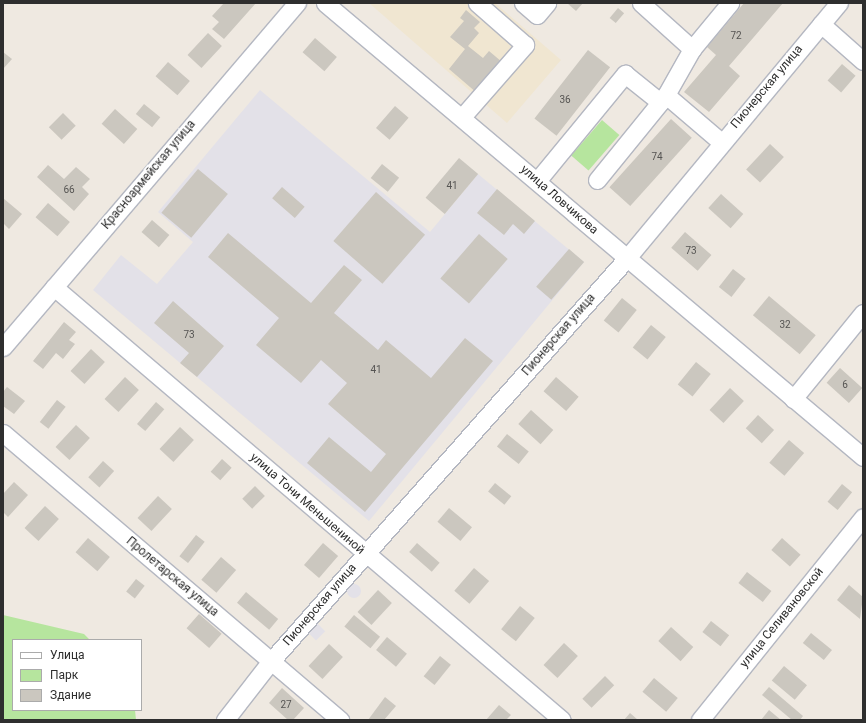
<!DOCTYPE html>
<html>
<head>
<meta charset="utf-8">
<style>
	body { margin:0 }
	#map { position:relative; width:866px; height:723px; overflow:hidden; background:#efe9e1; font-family:Roboto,sans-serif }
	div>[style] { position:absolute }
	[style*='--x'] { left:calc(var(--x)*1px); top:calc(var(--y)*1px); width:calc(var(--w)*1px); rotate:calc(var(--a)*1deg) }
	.industrial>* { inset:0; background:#e3e1e8; transform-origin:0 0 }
	.round { border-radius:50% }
	.education>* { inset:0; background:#f0e6d1 }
	.green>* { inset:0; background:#b6e59e; transform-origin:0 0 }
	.building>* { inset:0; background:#cbc7bf; transform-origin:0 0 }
	.roads { filter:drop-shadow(1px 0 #b4b7c1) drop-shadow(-1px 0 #b4b7c1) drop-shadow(0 1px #b4b7c1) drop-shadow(0 -1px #b4b7c1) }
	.minor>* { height:17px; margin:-8.5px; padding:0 8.5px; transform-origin:8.5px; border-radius:8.5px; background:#fff }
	span { translate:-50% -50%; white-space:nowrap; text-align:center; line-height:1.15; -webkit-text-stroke:3.5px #fff; paint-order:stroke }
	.number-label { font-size:10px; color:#555452 }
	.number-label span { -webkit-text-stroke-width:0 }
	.street-label { font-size:12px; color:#2e2e2e }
	.frame { position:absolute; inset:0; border:4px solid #2e2e2e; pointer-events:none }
	.legend { position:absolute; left:12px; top:639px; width:130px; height:72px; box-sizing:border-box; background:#fff; border:1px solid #ababab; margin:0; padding:5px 7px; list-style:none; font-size:12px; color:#2e2e2e }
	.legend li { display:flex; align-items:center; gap:8px; height:20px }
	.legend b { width:20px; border:1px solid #ababab }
</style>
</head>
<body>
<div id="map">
	<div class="industrial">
		<div style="clip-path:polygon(260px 90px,430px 232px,478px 174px,584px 262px,369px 521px,93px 290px,121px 255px,157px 284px,193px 242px,158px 212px)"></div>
		<div class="round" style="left:347px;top:584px;width:14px;height:14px"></div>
		<div style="left:316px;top:622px;width:13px;height:13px;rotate:45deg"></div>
	</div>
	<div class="education">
		<div style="clip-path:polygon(369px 3px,495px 3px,561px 60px,507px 123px)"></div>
	</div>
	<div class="green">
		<div style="left:602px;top:120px;width:23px;height:47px;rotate:41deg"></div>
		<div style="clip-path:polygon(3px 615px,84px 634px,90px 640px,13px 640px,13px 710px,135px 710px,136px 720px,3px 720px)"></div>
	</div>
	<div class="building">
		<div style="clip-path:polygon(224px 3px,256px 3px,224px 39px,212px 29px,219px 22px,212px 16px)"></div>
		<div style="clip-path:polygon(567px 3px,583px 3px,576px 11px)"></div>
		<div style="clip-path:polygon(744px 3px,783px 3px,729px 66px,740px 76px,709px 112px,684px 92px,716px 55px,707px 47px)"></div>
		<div style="left:618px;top:8px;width:8px;height:13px;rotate:40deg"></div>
		<div style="clip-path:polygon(466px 10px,480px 22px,474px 28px,479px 33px,468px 46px,483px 58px,489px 51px,502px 62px,477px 93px,449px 69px,465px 49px,450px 37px,464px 21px,460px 18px)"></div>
		<div style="left:208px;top:33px;width:19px;height:30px;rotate:43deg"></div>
		<div style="left:315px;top:38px;width:29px;height:19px;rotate:41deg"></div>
		<div style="left:588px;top:50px;width:28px;height:87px;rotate:38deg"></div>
		<div style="clip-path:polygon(3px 52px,12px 59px,3px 69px)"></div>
		<div style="left:168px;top:62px;width:29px;height:19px;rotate:41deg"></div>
		<div style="left:842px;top:64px;width:18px;height:22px;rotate:41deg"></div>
		<div style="left:144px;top:104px;width:21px;height:13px;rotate:39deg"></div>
		<div style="left:395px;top:106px;width:18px;height:29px;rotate:41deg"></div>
		<div style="left:115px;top:109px;width:30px;height:20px;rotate:42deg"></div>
		<div style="left:63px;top:113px;width:18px;height:20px;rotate:45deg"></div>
		<div style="left:671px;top:119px;width:28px;height:92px;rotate:42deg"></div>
		<div style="left:770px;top:144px;width:19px;height:35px;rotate:43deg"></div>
		<div style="left:459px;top:158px;width:25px;height:52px;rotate:40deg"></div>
		<div style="left:382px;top:164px;width:22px;height:18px;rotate:39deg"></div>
		<div style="clip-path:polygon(48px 165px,64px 179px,76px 167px,90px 179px,82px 187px,89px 194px,74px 211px,37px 177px)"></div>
		<div style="left:198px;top:169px;width:39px;height:57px;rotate:40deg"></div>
		<div style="left:282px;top:187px;width:30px;height:15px;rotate:41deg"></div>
		<div style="clip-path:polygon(497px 189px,535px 221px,524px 234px,513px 224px,504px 235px,477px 213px)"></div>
		<div style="left:376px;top:192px;width:65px;height:65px;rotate:41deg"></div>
		<div style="left:721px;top:194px;width:30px;height:19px;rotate:42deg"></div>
		<div style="clip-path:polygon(3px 198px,22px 214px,9px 229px,3px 223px)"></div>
		<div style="left:48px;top:203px;width:29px;height:19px;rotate:41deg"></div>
		<div style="left:152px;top:220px;width:23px;height:16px;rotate:41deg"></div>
		<div style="left:685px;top:232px;width:35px;height:21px;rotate:41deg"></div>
		<div style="clip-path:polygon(228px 233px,311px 303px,344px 265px,362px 280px,334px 313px,378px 350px,386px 340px,431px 378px,465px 338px,493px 361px,365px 512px,307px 463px,329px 437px,371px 472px,386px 454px,328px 404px,347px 383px,321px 360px,301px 383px,256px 345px,279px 318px,208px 257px)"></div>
		<div style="left:479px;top:234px;width:38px;height:59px;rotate:41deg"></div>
		<div style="left:569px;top:249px;width:20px;height:50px;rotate:41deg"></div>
		<div style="left:733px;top:269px;width:16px;height:23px;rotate:38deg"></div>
		<div style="left:769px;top:296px;width:61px;height:25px;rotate:40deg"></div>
		<div style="left:622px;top:298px;width:19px;height:29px;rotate:39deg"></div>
		<div style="clip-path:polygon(173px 301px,224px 346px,197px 377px,180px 363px,189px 353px,154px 323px)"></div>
		<div style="clip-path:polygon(64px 322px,76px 332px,69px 340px,75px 344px,63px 359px,56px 353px,43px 369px,33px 361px)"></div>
		<div style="left:651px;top:325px;width:19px;height:29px;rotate:39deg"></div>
		<div style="left:91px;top:349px;width:19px;height:30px;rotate:43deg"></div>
		<div style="left:696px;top:362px;width:19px;height:29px;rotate:39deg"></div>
		<div style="left:840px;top:368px;width:30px;height:20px;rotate:42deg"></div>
		<div style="left:125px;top:377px;width:19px;height:30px;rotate:43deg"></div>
		<div style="left:556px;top:377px;width:30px;height:19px;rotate:41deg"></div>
		<div style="clip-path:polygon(7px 387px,25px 401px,14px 414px,3px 406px,3px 392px)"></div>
		<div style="left:730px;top:388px;width:19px;height:30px;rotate:43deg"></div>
		<div style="left:57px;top:400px;width:11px;height:28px;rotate:38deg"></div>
		<div style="left:156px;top:402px;width:11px;height:29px;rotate:41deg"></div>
		<div style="left:531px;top:410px;width:30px;height:19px;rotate:42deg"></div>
		<div style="left:758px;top:415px;width:22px;height:18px;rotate:43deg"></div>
		<div style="left:76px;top:425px;width:19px;height:30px;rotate:43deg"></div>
		<div style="left:180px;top:427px;width:19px;height:30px;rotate:43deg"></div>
		<div style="left:507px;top:434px;width:28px;height:16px;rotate:39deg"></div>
		<div style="left:789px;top:440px;width:20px;height:30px;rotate:41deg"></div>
		<div style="left:222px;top:459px;width:13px;height:17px;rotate:42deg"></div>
		<div style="left:103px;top:461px;width:15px;height:22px;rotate:42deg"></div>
		<div style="clip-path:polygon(14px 482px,28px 495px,8px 517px,3px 512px,3px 494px)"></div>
		<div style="left:495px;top:483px;width:21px;height:11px;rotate:39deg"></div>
		<div style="left:842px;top:484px;width:13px;height:23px;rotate:39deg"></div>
		<div style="left:255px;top:486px;width:14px;height:18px;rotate:45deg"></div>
		<div style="left:158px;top:496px;width:19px;height:30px;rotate:43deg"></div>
		<div style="left:45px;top:506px;width:19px;height:30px;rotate:43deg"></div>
		<div style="left:449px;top:508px;width:30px;height:18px;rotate:40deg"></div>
		<div style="left:196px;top:535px;width:11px;height:27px;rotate:38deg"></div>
		<div style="left:88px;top:538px;width:29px;height:19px;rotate:41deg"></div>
		<div style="left:782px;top:538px;width:25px;height:16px;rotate:42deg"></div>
		<div style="left:323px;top:543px;width:20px;height:29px;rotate:41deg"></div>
		<div style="left:417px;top:543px;width:30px;height:12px;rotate:41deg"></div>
		<div style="left:221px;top:557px;width:20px;height:30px;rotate:41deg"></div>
		<div style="left:474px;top:568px;width:20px;height:30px;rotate:41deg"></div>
		<div style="left:747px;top:572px;width:31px;height:14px;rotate:38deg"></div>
		<div style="left:136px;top:579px;width:11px;height:16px;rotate:38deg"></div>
		<div style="clip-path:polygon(849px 585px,863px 597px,860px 619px,837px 600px)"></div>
		<div style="left:378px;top:590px;width:19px;height:30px;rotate:43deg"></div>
		<div style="left:246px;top:592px;width:42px;height:14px;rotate:40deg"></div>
		<div style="left:520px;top:606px;width:19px;height:30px;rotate:39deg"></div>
		<div style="left:199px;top:614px;width:30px;height:19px;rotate:41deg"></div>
		<div style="left:354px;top:615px;width:34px;height:15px;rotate:40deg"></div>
		<div style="left:711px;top:621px;width:23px;height:14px;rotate:38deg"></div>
		<div style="left:671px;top:627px;width:30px;height:19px;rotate:42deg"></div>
		<div style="left:811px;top:633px;width:27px;height:13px;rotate:39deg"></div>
		<div style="left:387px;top:637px;width:26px;height:17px;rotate:40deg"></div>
		<div style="left:564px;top:643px;width:19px;height:30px;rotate:43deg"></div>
		<div style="left:329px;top:644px;width:19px;height:30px;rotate:43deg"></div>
		<div style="left:440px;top:656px;width:14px;height:26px;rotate:39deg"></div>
		<div style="left:784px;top:666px;width:30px;height:19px;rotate:40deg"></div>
		<div style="left:605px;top:676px;width:13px;height:32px;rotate:45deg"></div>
		<div style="left:654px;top:678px;width:31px;height:18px;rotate:40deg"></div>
		<div style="clip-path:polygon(769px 687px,803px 716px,800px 720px,792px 720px,762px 695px)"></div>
		<div style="clip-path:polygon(282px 688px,304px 708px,293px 720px,288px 720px,269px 703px)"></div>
		<div style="clip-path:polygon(385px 697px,396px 706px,384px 720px,368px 720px)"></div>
		<div style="clip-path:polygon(499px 705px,511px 715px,506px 720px,486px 720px)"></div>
		<div style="clip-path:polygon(769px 710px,781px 720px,761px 720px)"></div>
		<div style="clip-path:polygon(630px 713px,638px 720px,624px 720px)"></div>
	</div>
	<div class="roads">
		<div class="minor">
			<div style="--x:325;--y:3;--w:704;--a:40.16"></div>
			<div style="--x:523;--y:3;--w:18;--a:41"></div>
			<div style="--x:537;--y:15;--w:16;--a:-50"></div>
			<div style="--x:641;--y:3;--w:69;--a:42"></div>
			<div style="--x:692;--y:49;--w:53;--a:119.5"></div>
			<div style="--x:666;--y:95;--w:72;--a:40.5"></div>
			<div style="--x:821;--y:24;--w:56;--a:41.4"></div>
			<div style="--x:692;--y:49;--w:60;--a:-50.4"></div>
			<div style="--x:462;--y:117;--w:96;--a:-48.8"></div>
			<div style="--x:525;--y:45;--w:64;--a:-138.8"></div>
			<div style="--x:597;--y:180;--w:109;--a:-50.9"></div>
			<div style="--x:537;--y:181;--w:139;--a:-50.6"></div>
			<div style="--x:625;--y:74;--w:45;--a:38.7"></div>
			<div style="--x:54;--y:287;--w:667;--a:40.44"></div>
			<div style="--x:3;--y:347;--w:453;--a:-49.5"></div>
			<div style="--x:793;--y:399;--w:111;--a:-50.9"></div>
			<div style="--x:3;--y:433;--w:443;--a:40.4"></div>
			<div style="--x:225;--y:720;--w:75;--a:-52.1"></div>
			<div style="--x:271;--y:661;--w:538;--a:-48.54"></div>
			<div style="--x:627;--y:258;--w:332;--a:-50.3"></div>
			<div style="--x:700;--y:720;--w:260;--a:-51.2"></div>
		</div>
	</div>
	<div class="number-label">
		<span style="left:736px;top:36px">72</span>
		<span style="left:565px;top:100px">36</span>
		<span style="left:657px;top:157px">74</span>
		<span style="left:452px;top:186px">41</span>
		<span style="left:69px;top:190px">66</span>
		<span style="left:691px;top:251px">73</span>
		<span style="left:785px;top:325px">32</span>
		<span style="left:189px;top:335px">73</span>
		<span style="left:376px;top:370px">41</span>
		<span style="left:845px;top:385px">6</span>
		<span style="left:286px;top:705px">27</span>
	</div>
	<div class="street-label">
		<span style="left:767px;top:87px;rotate:-50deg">Пионерская улица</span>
		<span style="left:149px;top:175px;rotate:-50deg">Красноармейская улица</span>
		<span style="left:559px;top:200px;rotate:41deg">улица Ловчикова</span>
		<span style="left:559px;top:335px;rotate:-49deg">Пионерская улица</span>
		<span style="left:307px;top:504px;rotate:41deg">улица Тони Меньшениной</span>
		<span style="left:172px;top:577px;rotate:40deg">Пролетарская улица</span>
		<span style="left:320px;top:605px;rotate:-49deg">Пионерская улица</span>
		<span style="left:782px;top:618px;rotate:-51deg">улица Селивановской</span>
	</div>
	<div class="frame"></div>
	<ul class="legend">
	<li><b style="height:5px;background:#fff"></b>Улица</li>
	<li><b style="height:11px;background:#b6e59e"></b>Парк</li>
	<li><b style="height:11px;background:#cbc7bf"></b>Здание</li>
	</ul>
</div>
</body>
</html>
